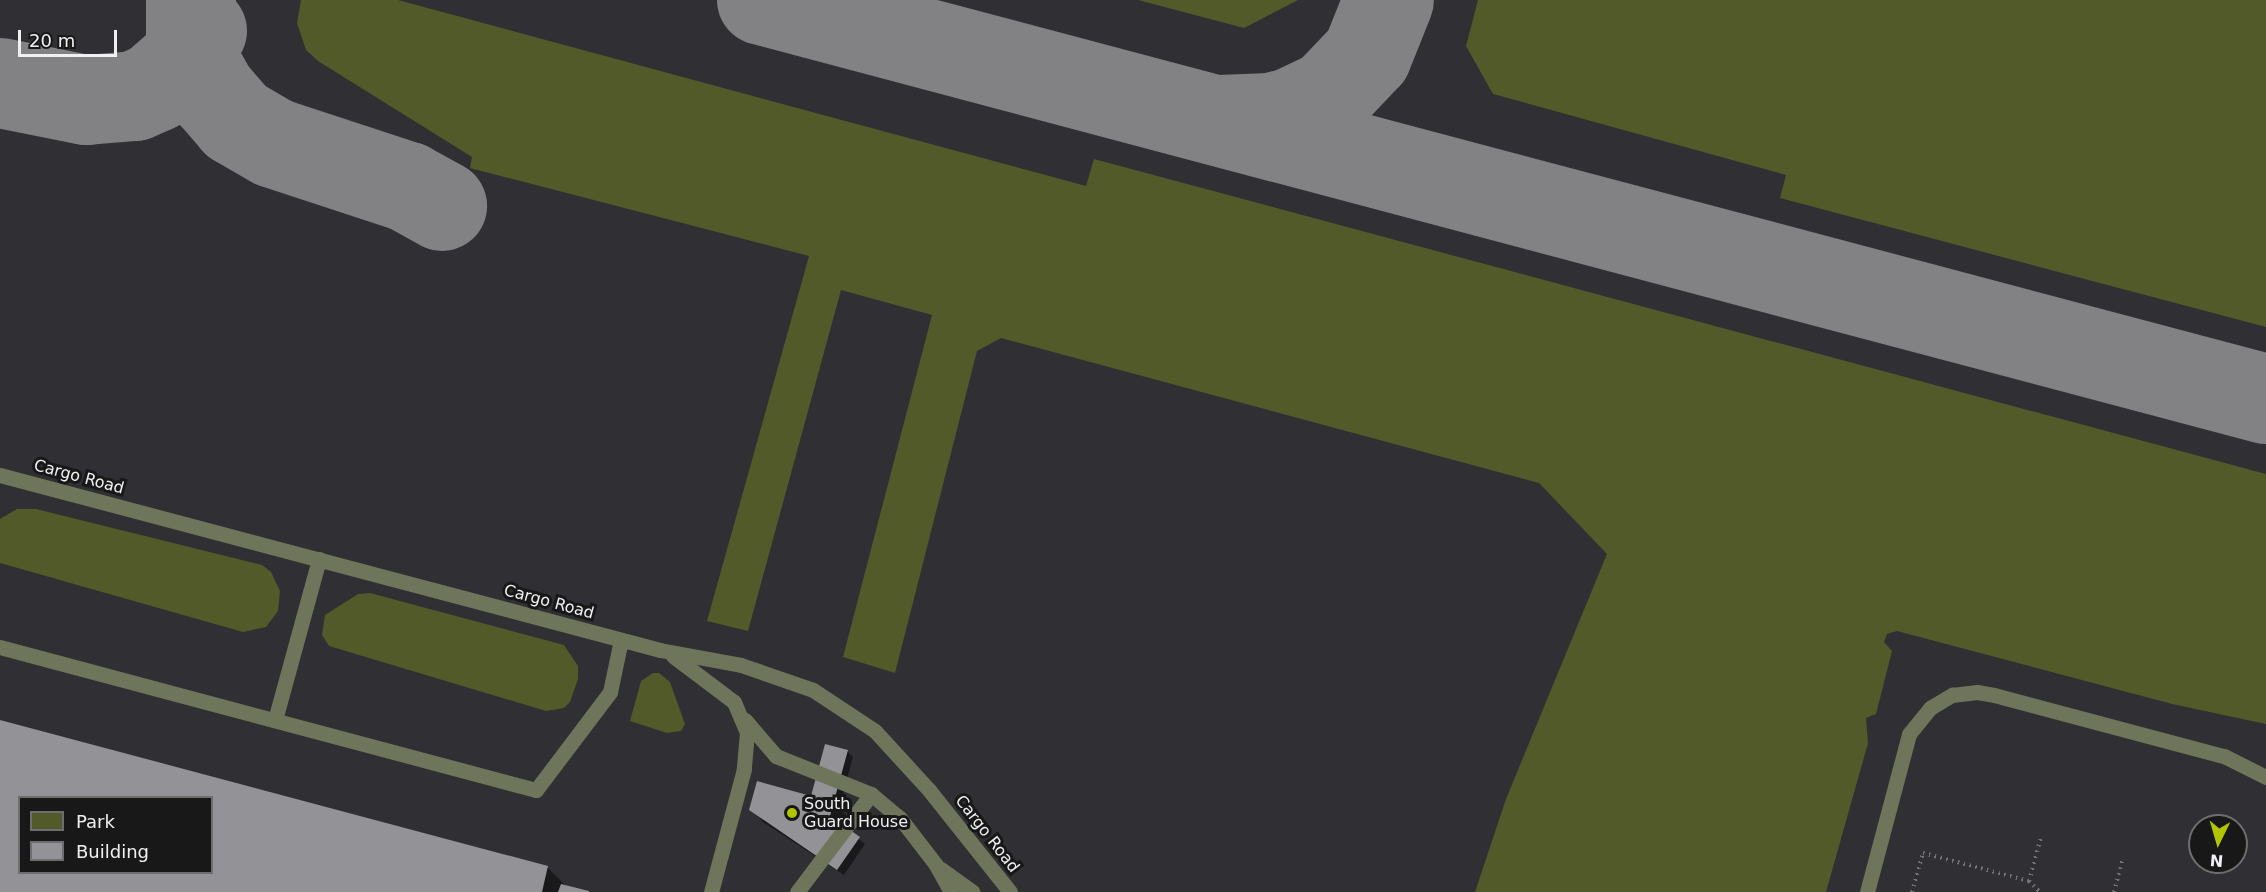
<!DOCTYPE html>
<html>
<head>
<meta charset="utf-8">
<style>
	body { margin:0 }
	#map { position:relative; width:2266px; height:892px; overflow:hidden; background:#302f33; font-family:"DejaVu Sans",sans-serif }
	div>[style] { position:absolute }
	[style*='--x'] { left:calc(var(--x)*1px); top:calc(var(--y)*1px); width:calc(var(--w)*1px); rotate:calc(var(--a)*1deg) }
	.green>* { inset:0; background:#525a29 }
	.shadow>* { inset:0; background:#0007 }
	.taxiway>* { height:90px; margin:-45px; padding:0 45px; transform-origin:45px; border-radius:45px; background:#828184 }
	.building>* { inset:0; background:#929297 }
	.path>* { height:4px; margin-top:-2px; transform-origin:0; background:repeating-linear-gradient(90deg,#737276 0 1.5px,transparent 0 6px) }
	.service>* { height:15px; margin:-7.5px; padding:0 7.5px; transform-origin:7.5px; border-radius:7.5px; background:#6f755a }
	.dots>* { width:16px; height:16px; translate:-50% -50%; box-sizing:border-box; border:3px solid #181819; border-radius:50% }
	span { translate:-50% -50%; white-space:nowrap; text-align:center; line-height:1.15; -webkit-text-stroke:6px #181819; paint-order:stroke }
	.street-label { font-size:16px; color:#f0eff2 }
	.poi-label { font-size:16px; color:#f0eff2 }
	.left { translate:0 -50%; text-align:left }
	.legend { position:absolute; left:18px; top:796px; width:195px; height:78px; box-sizing:border-box; background:#181819; border:2px solid #6e6e70; margin:0; padding:8px 10px; list-style:none; font-size:18px; color:#f0eff2 }
	.legend li { display:flex; align-items:center; gap:12px; height:30px }
	.legend b { width:30px; border:2px solid #6e6e70 }
	.north { position:absolute; left:2188px; top:814px; width:60px; height:60px; box-sizing:border-box; background:#181819; border:2px solid #6e6e70; border-radius:50%; rotate:185deg; font-size:16px; font-weight:700; line-height:24px; text-align:center; color:#f0eff2 }
	.north::after { content:''; display:block; margin:auto; width:21px; height:27px; background:#b1c500; clip-path:polygon(50% 0,100% 100%,50% 72%,0 100%) }
	.scale { position:absolute; left:18px; top:30px; width:99px; height:27px; box-sizing:border-box; border:3px solid #f0eff2; border-top:0; padding-left:8px; font-size:18px; line-height:21px; white-space:nowrap; color:#f0eff2; -webkit-text-stroke:4px #181819; paint-order:stroke }
</style>
</head>
<body>
<div id="map">
	<div class="green">
		<div style="clip-path:polygon(301px 0,398px 0,1086px 186px,1094px 159px,2266px 474px,2266px 724px,2172px 704px,1897px 631px,1887px 634px,1884px 642px,1892px 651px,1876px 714px,1866px 718px,1868px 743px,1826px 892px,1475px 892px,1506px 799px,1607px 554px,1539px 483px,1001px 338px,977px 351px,895px 673px,843px 657px,932px 315px,841px 290px,748px 631px,707px 621px,809px 256px,470px 168px,472px 157px,318px 61px,306px 50px,297px 23px)"></div>
		<div style="clip-path:polygon(1138px 0,1298px 0,1244px 28px)"></div>
		<div style="clip-path:polygon(1478px 0,2266px 0,2266px 327px,1780px 198px,1786px 175px,1493px 94px,1466px 46px)"></div>
		<div style="clip-path:polygon(17px 509px,36px 509px,262px 565px,271px 572px,280px 591px,278px 611px,266px 627px,243px 632px,0 563px,0 519px)"></div>
		<div style="clip-path:polygon(370px 593px,564px 645px,578px 666px,578px 679px,570px 702px,564px 708px,546px 711px,329px 646px,322px 635px,325px 615px,358px 594px)"></div>
		<div style="clip-path:polygon(653px 673px,659px 673px,670px 682px,685px 724px,681px 731px,667px 733px,630px 721px,641px 681px)"></div>
	</div>
	<div class="shadow">
		<div style="clip-path:polygon(evenodd,0 722px,548px 868px,567px 887px,586px 892px,0 892px,0 722px,20px 798px,212px 798px,212px 872px,20px 872px,20px 798px)"></div>
		<div style="clip-path:polygon(847px 751px,853px 757px,839px 809px,846px 815px,843px 827px,865px 844px,844px 875px,763px 822px,751px 809px,812px 797px)"></div>
	</div>
	<div class="taxiway">
		<div style="--x:191;--y:0;--w:41;--a:90"></div>
		<div style="--x:191;--y:41;--w:28;--a:75"></div>
		<div style="--x:198;--y:68;--w:29;--a:61"></div>
		<div style="--x:212;--y:93;--w:37;--a:49"></div>
		<div style="--x:236;--y:121;--w:44;--a:30.1"></div>
		<div style="--x:274;--y:143;--w:141;--a:18.2"></div>
		<div style="--x:408;--y:187;--w:39;--a:29"></div>
		<div style="--x:762;--y:0;--w:1556;--a:14.86"></div>
		<div style="--x:0;--y:83;--w:88;--a:11.2"></div>
		<div style="--x:86;--y:100;--w:49;--a:-4.7"></div>
		<div style="--x:135;--y:96;--w:22;--a:-24"></div>
		<div style="--x:155;--y:87;--w:38;--a:-41"></div>
		<div style="--x:184;--y:62;--w:36;--a:-60"></div>
		<div style="--x:1219;--y:120;--w:52;--a:-2.2"></div>
		<div style="--x:1271;--y:118;--w:21;--a:-14"></div>
		<div style="--x:1291;--y:113;--w:42;--a:-25.3"></div>
		<div style="--x:1329;--y:95;--w:55;--a:-46.5"></div>
		<div style="--x:1367;--y:55;--w:59;--a:-68.2"></div>
	</div>
	<div class="building">
		<div style="clip-path:polygon(evenodd,0 720px,548px 866px,542px 892px,0 892px,0 720px,20px 798px,212px 798px,212px 872px,20px 872px,20px 798px)"></div>
		<div style="clip-path:polygon(825px 744px,848px 750px,830px 816px,860px 837px,837px 870px,749px 810px,757px 781px,811px 796px)"></div>
		<div style="clip-path:polygon(561px 884px,589px 891px,589px 892px,558px 892px)"></div>
	</div>
	<div class="path">
		<div style="--x:2029;--y:881;--w:16;--a:45"></div>
		<div style="--x:1912;--y:892;--w:41;--a:-74.2"></div>
		<div style="--x:1923;--y:853;--w:110;--a:14.8"></div>
		<div style="--x:2029;--y:881;--w:46;--a:-74.7"></div>
		<div style="--x:2114;--y:892;--w:34;--a:-75"></div>
	</div>
	<div class="service">
		<div style="--x:0;--y:475;--w:683;--a:14.85"></div>
		<div style="--x:660;--y:650;--w:82;--a:10.5"></div>
		<div style="--x:741;--y:665;--w:76;--a:19.1"></div>
		<div style="--x:813;--y:690;--w:74;--a:33.5"></div>
		<div style="--x:875;--y:731;--w:80;--a:47.5"></div>
		<div style="--x:929;--y:790;--w:130;--a:51.5"></div>
		<div style="--x:0;--y:647;--w:555;--a:14.94"></div>
		<div style="--x:536;--y:790;--w:123;--a:-52.9"></div>
		<div style="--x:610;--y:692;--w:53;--a:-78.1"></div>
		<div style="--x:673;--y:656;--w:76;--a:37"></div>
		<div style="--x:734;--y:702;--w:33;--a:67"></div>
		<div style="--x:747;--y:732;--w:37;--a:95"></div>
		<div style="--x:744;--y:769;--w:127;--a:105"></div>
		<div style="--x:275;--y:720;--w:167;--a:-74.7"></div>
		<div style="--x:745;--y:720;--w:48;--a:49.3"></div>
		<div style="--x:776;--y:756;--w:102;--a:21.8"></div>
		<div style="--x:941;--y:869;--w:39;--a:36"></div>
		<div style="--x:797;--y:892;--w:123;--a:-52.9"></div>
		<div style="--x:871;--y:794;--w:38;--a:40"></div>
		<div style="--x:900;--y:818;--w:59;--a:52.5"></div>
		<div style="--x:936;--y:865;--w:31;--a:61"></div>
		<div style="--x:1867;--y:892;--w:163;--a:-75.1"></div>
		<div style="--x:1909;--y:734;--w:33;--a:-51"></div>
		<div style="--x:1930;--y:708;--w:26;--a:-31"></div>
		<div style="--x:1952;--y:695;--w:25;--a:-7"></div>
		<div style="--x:1977;--y:692;--w:17;--a:10"></div>
		<div style="--x:1994;--y:695;--w:238;--a:14.9"></div>
		<div style="--x:2224;--y:756;--w:47;--a:26.6"></div>
	</div>
	<div class="dots">
		<div style="left:792px;top:813px;background:#b1c500"></div>
	</div>
	<div class="street-label">
		<span style="left:79px;top:477px;rotate:15deg">Cargo Road</span>
		<span style="left:549px;top:602px;rotate:15deg">Cargo Road</span>
		<span style="left:987px;top:834px;rotate:52deg">Cargo Road</span>
	</div>
	<div class="poi-label">
		<span class="left" style="left:804px;top:813px">South<br>Guard House</span>
	</div>
	<ul class="legend">
	<li><b style="height:16px;background:#525a29"></b>Park</li>
	<li><b style="height:16px;background:#929297"></b>Building</li>
	</ul>
	<div class="north">N</div>
	<div class="scale">20 m</div>
</div>
</body>
</html>
